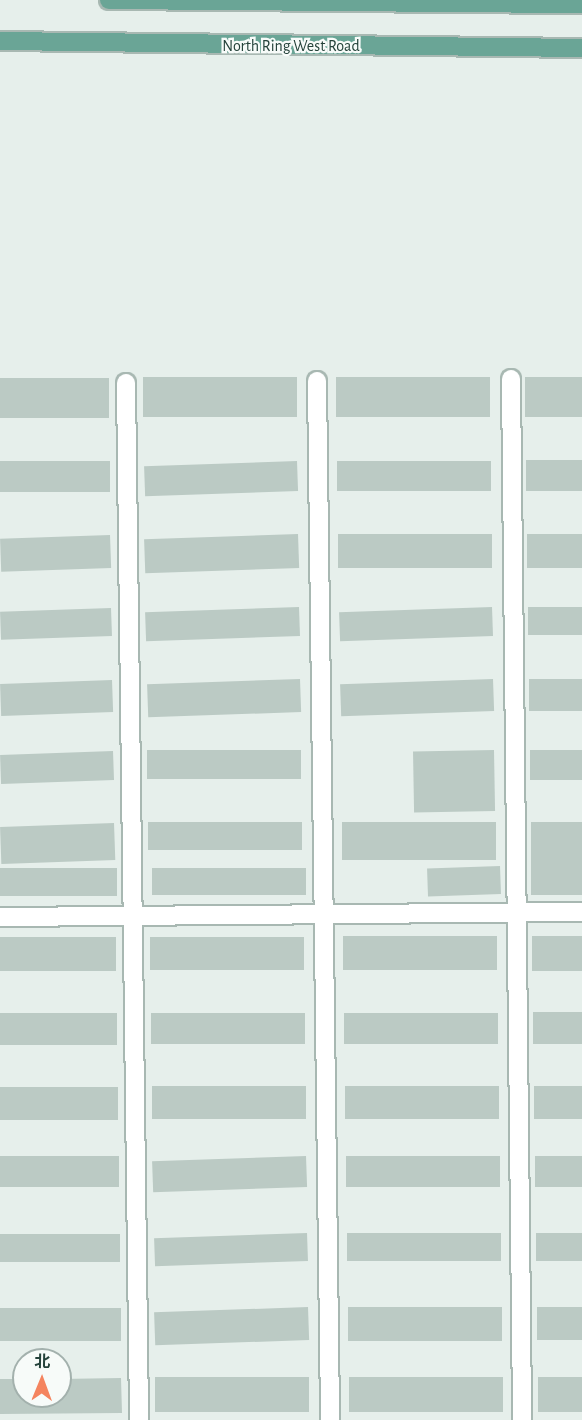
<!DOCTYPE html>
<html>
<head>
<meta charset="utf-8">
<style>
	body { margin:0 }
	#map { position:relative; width:582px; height:1420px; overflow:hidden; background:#e6efeb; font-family:"Alegreya Sans","Noto Sans SC",sans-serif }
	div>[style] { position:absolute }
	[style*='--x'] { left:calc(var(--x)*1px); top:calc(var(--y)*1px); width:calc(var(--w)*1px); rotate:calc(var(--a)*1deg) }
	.building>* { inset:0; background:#bbcac4; transform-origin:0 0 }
	.roads { filter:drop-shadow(2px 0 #a8b8b2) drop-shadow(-2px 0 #a8b8b2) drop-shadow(0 2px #a8b8b2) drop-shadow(0 -2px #a8b8b2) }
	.minor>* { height:18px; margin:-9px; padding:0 9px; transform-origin:9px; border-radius:9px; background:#fff }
	.major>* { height:18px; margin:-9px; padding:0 9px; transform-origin:9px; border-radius:9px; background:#6aa596 }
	span { translate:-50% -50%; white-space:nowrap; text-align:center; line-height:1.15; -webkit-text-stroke:4.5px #f7fbf9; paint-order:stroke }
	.street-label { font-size:16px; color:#24423a }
	.north { position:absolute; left:12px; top:1348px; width:60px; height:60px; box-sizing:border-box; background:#f7fbf9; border:2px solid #a3b1ad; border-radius:50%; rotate:1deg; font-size:16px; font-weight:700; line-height:24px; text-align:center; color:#24423a }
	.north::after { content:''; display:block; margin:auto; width:21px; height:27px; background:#f4845f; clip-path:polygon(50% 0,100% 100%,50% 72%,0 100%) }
</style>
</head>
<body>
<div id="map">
	<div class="building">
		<div style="left:297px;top:377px;width:40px;height:154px;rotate:90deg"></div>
		<div style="left:490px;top:377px;width:40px;height:154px;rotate:90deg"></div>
		<div style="left:582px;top:377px;width:40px;height:57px;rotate:90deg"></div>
		<div style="left:109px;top:378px;width:40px;height:109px;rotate:90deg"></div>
		<div style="left:582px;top:460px;width:31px;height:56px;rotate:90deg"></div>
		<div style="left:110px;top:461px;width:31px;height:110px;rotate:90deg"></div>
		<div style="left:297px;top:461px;width:30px;height:153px;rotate:88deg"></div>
		<div style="left:491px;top:461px;width:30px;height:154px;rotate:90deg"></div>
		<div style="left:298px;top:534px;width:34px;height:154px;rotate:88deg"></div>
		<div style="left:492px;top:534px;width:34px;height:154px;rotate:90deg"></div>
		<div style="left:527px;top:534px;width:55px;height:34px"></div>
		<div style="left:110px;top:535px;width:33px;height:110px;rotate:88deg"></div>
		<div style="left:299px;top:607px;width:29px;height:154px;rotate:88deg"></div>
		<div style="left:492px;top:607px;width:29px;height:153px;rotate:88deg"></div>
		<div style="left:582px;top:607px;width:28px;height:54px;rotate:90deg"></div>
		<div style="left:111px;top:608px;width:28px;height:111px;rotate:88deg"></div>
		<div style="left:300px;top:679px;width:33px;height:153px;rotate:88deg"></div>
		<div style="left:493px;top:679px;width:32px;height:153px;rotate:88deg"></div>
		<div style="left:582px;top:679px;width:32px;height:53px;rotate:90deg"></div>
		<div style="left:112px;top:680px;width:32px;height:112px;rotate:88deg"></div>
		<div style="left:301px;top:750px;width:29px;height:154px;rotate:90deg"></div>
		<div style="left:494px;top:750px;width:61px;height:81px;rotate:89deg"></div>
		<div style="left:530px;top:750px;width:52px;height:30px"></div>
		<div style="left:113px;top:751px;width:29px;height:113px;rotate:88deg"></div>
		<div style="left:302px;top:822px;width:28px;height:154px;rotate:90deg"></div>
		<div style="left:496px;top:822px;width:38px;height:154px;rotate:90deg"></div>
		<div style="left:531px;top:822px;width:51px;height:73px"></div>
		<div style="left:114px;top:823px;width:37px;height:114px;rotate:88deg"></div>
		<div style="left:500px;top:866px;width:28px;height:73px;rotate:88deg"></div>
		<div style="left:117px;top:868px;width:28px;height:117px;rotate:90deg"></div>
		<div style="left:306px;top:868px;width:27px;height:154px;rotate:90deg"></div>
		<div style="left:497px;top:936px;width:34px;height:154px;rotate:90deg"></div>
		<div style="left:582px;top:936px;width:35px;height:50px;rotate:90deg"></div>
		<div style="left:116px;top:937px;width:34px;height:116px;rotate:90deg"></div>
		<div style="left:304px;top:937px;width:33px;height:154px;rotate:90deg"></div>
		<div style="left:582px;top:1012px;width:32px;height:49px;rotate:90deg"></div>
		<div style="left:117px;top:1013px;width:32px;height:117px;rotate:90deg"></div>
		<div style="left:305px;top:1013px;width:31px;height:154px;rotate:90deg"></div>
		<div style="left:498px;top:1013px;width:31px;height:154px;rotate:90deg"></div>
		<div style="left:306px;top:1086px;width:33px;height:154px;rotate:90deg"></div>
		<div style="left:499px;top:1086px;width:33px;height:154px;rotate:90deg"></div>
		<div style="left:582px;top:1086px;width:33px;height:48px;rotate:90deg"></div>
		<div style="left:118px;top:1087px;width:33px;height:118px;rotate:90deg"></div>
		<div style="left:119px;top:1156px;width:31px;height:119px;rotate:90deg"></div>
		<div style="left:306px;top:1156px;width:31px;height:154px;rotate:88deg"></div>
		<div style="left:500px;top:1156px;width:31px;height:154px;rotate:90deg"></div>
		<div style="left:535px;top:1156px;width:47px;height:31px"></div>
		<div style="left:307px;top:1233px;width:28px;height:153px;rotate:88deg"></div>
		<div style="left:501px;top:1233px;width:28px;height:154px;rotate:90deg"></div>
		<div style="left:582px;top:1233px;width:28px;height:46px;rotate:90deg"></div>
		<div style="left:120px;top:1234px;width:28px;height:120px;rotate:90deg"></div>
		<div style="left:308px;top:1307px;width:33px;height:154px;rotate:88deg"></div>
		<div style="left:502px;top:1307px;width:34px;height:154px;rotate:90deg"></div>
		<div style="left:582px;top:1307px;width:33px;height:45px;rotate:90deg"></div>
		<div style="left:121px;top:1308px;width:33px;height:121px;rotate:90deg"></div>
		<div style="left:309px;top:1377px;width:35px;height:154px;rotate:90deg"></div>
		<div style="left:503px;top:1377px;width:35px;height:154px;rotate:90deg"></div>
		<div style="left:538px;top:1377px;width:44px;height:35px"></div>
		<div style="clip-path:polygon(121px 1378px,122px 1413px,0 1414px,0 1379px,24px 1379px,24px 1396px,60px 1396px,60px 1379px)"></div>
	</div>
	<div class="roads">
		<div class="minor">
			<div style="--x:511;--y:379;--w:1041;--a:89.39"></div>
			<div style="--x:317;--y:381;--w:1039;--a:89.28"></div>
			<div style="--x:126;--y:383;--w:1037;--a:89.28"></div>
			<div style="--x:0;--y:917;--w:582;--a:-0.49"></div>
		</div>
		<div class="major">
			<div style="--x:109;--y:0;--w:473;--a:0.5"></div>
			<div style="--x:0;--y:41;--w:582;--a:0.69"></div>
		</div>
	</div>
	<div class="street-label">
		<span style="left:291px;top:46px">North Ring West Road</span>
	</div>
	<div class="north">北</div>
</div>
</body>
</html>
